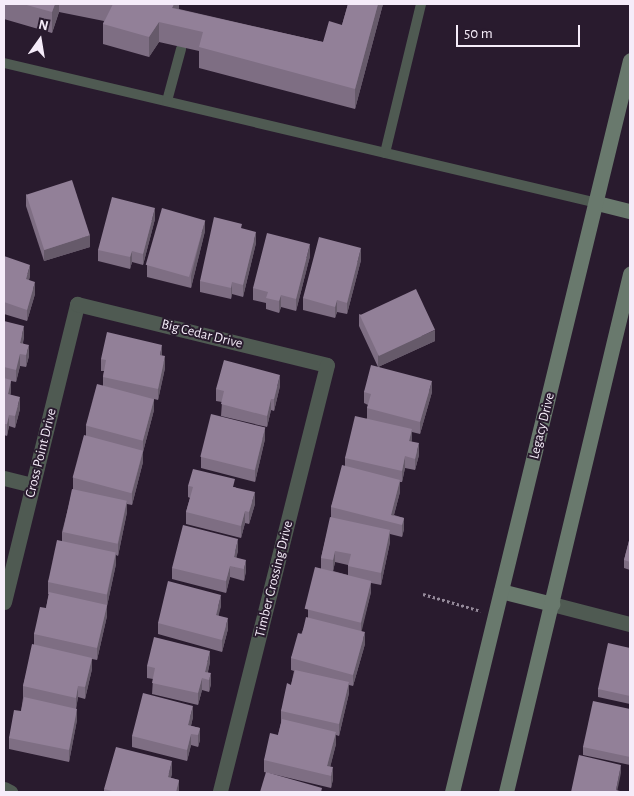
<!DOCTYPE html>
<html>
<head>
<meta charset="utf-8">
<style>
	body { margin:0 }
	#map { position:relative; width:634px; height:796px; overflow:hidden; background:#291b2e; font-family:"Alegreya Sans",sans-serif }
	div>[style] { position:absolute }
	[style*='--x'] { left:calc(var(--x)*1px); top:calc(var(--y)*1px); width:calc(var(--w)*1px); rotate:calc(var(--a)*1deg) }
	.path>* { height:3px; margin-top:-1.5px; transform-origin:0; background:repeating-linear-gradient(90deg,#958a9a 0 2.5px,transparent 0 5px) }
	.lane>* { height:10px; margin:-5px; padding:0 5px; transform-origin:5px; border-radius:5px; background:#4f5a52 }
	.street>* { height:15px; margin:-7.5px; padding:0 7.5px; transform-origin:7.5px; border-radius:7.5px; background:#4f5a52 }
	.secondary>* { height:15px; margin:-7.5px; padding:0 7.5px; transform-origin:7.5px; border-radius:7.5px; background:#69796d }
	.wall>* { inset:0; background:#7e6e83 }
	.shaded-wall>* { inset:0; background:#665a6a }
	.building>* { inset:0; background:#928098; transform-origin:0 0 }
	span { translate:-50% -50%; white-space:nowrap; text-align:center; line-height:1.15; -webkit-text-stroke:4px #291b2e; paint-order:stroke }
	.street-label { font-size:14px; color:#f5ecf9 }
	.frame { position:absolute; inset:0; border:5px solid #f5ecf9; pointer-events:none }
	.north { position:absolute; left:15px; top:15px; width:50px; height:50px; -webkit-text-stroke:4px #291b2e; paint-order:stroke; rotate:13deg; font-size:14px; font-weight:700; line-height:20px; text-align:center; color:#f5ecf9 }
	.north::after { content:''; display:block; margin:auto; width:18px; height:22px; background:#f5ecf9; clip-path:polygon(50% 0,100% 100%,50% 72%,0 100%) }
	.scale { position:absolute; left:456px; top:25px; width:124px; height:22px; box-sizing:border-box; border:2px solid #f5ecf9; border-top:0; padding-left:6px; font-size:15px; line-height:18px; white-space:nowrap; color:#f5ecf9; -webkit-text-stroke:4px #291b2e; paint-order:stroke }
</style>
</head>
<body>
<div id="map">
	<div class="path">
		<div style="--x:423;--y:594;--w:60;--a:16.3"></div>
	</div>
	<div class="lane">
		<div style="--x:4;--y:63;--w:609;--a:13.28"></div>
		<div style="--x:167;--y:101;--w:54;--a:-74.9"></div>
		<div style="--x:385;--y:153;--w:153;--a:-76.4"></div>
	</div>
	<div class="street">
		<div style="--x:4;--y:478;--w:29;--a:14"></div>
		<div style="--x:4;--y:602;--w:307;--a:-76.2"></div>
		<div style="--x:77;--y:304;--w:257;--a:13.7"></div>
		<div style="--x:327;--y:365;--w:440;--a:104.1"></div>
		<div style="--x:552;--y:604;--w:81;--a:14.4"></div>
		<div style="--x:4;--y:789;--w:7;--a:27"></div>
	</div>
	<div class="secondary">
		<div style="--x:597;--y:203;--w:34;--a:14"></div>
		<div style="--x:501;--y:591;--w:53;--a:14.3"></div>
		<div style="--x:452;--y:792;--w:753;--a:-76.33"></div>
		<div style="--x:506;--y:792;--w:533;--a:-76.54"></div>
	</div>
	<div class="wall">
		<div style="clip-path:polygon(4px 4px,179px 4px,179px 9px,323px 42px,342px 25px,348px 4px,383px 4px,355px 109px,199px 68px,199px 51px,159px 42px,149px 57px,103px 44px,103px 24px,104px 21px,59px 12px,52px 33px,4px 19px)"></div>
		<div style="clip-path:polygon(26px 194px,90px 247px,44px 261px,26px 206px)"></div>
		<div style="clip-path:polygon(155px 219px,143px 265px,132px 262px,130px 269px,98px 261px,98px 250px)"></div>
		<div style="clip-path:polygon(242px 229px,256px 243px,243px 297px,232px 294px,231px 299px,200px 292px,200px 281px)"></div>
		<div style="clip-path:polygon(205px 231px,191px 288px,147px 277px,147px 265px)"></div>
		<div style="clip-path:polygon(4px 256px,30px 276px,29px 280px,35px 294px,27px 321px,4px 314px)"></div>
		<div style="clip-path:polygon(310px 256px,296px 311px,281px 307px,279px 313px,266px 309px,266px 303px,253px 300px,253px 288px)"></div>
		<div style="clip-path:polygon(361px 260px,347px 314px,337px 312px,335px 318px,303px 310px,303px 298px)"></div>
		<div style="clip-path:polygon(evenodd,359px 314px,435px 341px,378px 367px,432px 392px,420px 434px,412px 432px,411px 441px,419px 455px,415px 470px,405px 468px,402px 482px,400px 482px,400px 492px,394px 515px,404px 518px,404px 529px,402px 537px,390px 534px,390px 542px,381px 585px,371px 583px,371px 592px,361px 631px,365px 644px,353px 686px,349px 685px,349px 693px,339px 736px,336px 735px,336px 744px,330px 767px,333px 779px,331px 788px,264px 772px,264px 760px,278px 735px,281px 723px,281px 711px,291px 685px,294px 671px,291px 670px,291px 658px,308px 618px,308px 609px,321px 568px,321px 558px,331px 517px,331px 507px,345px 466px,345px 458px,367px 418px,367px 408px,368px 405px,364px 403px,364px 392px,378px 367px,359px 326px,359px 314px,335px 562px,348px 565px,348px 575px,333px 571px,335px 562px)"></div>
		<div style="clip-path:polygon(4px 321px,24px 337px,23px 343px,29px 356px,26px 367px,20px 366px,16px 382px,11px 381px,11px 392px,10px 395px,20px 409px,15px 428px,9px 426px,7px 436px,4px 435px)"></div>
		<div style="clip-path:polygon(162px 356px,165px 368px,158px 400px,154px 399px,154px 410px,143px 452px,143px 462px,132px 505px,127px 504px,127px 512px,118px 556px,116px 555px,116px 564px,107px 606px,107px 616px,97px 660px,92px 659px,92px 669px,85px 699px,78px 697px,76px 708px,77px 720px,69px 762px,9px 749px,9px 738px,21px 711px,23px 698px,23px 686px,34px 645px,34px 634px,46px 608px,49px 594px,48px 594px,48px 582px,62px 541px,62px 532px,73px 489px,73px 478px,86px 436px,86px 426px,103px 385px,103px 377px,104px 371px,101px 371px,101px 359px)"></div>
		<div style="clip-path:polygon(280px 386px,274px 411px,271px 410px,267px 427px,221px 416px,222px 402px,216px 401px,216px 389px)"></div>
		<div style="clip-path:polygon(265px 439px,255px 482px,201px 468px,201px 457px)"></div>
		<div style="clip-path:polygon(188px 486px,235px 487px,255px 504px,249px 524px,245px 523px,241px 538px,186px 524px,186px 512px,190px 498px,188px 497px)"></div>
		<div style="clip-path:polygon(630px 537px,630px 570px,624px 568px,624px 560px)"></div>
		<div style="clip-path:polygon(238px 551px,236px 557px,246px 571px,244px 581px,230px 577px,226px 593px,172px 579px,172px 568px)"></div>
		<div style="clip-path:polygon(221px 606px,218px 615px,228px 629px,222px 652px,158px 634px,158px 623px)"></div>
		<div style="clip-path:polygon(630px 648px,630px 704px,598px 697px,598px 689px)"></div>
		<div style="clip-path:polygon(210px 662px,208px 672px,211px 684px,209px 692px,202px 690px,198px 705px,152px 694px,153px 679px,147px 678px,147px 666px)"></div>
		<div style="clip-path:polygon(630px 709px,630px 765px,583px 755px,583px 747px)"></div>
		<div style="clip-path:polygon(193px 717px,191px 726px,200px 728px,200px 740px,198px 747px,191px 745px,187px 761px,132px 747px,132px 736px)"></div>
		<div style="clip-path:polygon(172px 773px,171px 778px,179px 780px,179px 792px,104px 792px,104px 789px)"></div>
	</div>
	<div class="shaded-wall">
		<div style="clip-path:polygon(55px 4px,59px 4px,59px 12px,52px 33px,52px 12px)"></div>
		<div style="clip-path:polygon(174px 4px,179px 4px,179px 9px,172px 8px)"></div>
		<div style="clip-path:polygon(378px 4px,383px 4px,355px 109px,355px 89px)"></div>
		<div style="clip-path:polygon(159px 22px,159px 42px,149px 57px,149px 37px)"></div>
		<div style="clip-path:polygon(155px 208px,155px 219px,143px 265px,143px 254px)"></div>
		<div style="clip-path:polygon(205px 220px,205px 231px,191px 288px,191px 276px)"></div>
		<div style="clip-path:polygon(256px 232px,256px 243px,243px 297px,243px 285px)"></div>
		<div style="clip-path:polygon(90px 235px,90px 247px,44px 261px,44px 250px)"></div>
		<div style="clip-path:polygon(310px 244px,310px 256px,296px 311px,296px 299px)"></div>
		<div style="clip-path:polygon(361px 248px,361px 260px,347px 314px,347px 303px)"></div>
		<div style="clip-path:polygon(132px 251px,132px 262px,130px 269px,130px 257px)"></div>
		<div style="clip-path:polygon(30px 265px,30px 276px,26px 291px,26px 279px)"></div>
		<div style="clip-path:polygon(35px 282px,35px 294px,27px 321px,27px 310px)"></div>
		<div style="clip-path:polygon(232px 282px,232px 294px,231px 299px,231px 288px)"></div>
		<div style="clip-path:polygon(281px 295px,281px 307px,279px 313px,279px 301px)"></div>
		<div style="clip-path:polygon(337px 300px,337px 312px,335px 318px,335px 307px)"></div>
		<div style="clip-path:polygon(24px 326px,24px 337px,20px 354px,20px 366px,16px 382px,16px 370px,20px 343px)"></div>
		<div style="clip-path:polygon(435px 330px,435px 341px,378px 367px,378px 355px)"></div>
		<div style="clip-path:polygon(29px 345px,29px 356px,26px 367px,26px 355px)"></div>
		<div style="clip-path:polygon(162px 345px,162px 356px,160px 355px)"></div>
		<div style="clip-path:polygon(165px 356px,165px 368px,158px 400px,158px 389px)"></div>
		<div style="clip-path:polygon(280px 375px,280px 386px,274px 411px,274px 399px)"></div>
		<div style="clip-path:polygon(11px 380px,11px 392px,8px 406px,8px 394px)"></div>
		<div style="clip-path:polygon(432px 381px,432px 392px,420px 434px,420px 422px)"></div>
		<div style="clip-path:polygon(20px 397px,20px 409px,15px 428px,15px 416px)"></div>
		<div style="clip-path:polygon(154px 399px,154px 410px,143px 452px,143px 462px,132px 505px,132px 493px,143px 451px,143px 440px)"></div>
		<div style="clip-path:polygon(271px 399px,271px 410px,267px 427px,267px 416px)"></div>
		<div style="clip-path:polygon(9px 415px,9px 426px,7px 436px,7px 424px)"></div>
		<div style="clip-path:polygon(265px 427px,265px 439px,255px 482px,255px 470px)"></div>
		<div style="clip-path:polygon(412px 429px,412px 440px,409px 452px,409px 441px)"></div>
		<div style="clip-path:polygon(419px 443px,419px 455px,415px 470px,415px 459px)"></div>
		<div style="clip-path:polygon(405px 456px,405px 468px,402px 482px,402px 471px)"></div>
		<div style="clip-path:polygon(400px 480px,400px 492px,392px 522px,391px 515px)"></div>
		<div style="clip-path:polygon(255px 492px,255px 504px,249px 524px,249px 512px)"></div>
		<div style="clip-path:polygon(127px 501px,127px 512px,118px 556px,118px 544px)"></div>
		<div style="clip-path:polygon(245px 511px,245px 523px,241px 538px,241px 526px)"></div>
		<div style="clip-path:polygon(404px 518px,404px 529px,402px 537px,402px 525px)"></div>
		<div style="clip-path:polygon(390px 530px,390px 542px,381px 585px,381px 573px)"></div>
		<div style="clip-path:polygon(238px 539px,238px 551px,234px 568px,234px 557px)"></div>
		<div style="clip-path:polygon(335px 551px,335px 562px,333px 572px,333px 560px)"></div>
		<div style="clip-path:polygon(116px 553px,116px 564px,107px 606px,107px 595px)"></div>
		<div style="clip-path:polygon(246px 560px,246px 571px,244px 581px,244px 569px)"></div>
		<div style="clip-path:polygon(230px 566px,230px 577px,226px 593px,226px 581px)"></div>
		<div style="clip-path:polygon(371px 581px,371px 592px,361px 634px,361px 623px)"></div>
		<div style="clip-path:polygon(221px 595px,221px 606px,216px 626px,216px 615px)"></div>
		<div style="clip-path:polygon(107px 605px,107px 616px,97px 660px,97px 648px)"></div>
		<div style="clip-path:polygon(228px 618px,228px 629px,222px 652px,222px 640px)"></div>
		<div style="clip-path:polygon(365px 632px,365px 644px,353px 686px,353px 675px)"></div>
		<div style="clip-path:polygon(210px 651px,210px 662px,206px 679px,205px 672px)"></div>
		<div style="clip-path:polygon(92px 658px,92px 669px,85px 699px,85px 687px)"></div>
		<div style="clip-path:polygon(211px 673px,211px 684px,209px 692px,209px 680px)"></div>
		<div style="clip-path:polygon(202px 678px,202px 690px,198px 705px,198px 693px)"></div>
		<div style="clip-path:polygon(349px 682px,349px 693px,339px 736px,339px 724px)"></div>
		<div style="clip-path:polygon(78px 686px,78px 697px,76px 710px,76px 698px)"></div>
		<div style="clip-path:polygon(193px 706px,193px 717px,188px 737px,188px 725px)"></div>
		<div style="clip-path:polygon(77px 709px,77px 720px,69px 762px,69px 750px)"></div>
		<div style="clip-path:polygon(200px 728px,200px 740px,198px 747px,198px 735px)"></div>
		<div style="clip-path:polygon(336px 732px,336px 744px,328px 776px,327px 766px)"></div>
		<div style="clip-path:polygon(191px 734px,191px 745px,187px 761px,187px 750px)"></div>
		<div style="clip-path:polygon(172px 761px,172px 773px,168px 789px,168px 777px)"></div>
		<div style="clip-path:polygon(621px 765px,621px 773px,617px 792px,616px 790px)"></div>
		<div style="clip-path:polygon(333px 767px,333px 779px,331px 788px,331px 776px)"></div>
		<div style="clip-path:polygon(179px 780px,179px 792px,176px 792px)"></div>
	</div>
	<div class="building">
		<div style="clip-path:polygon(23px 4px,55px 4px,52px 12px)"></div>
		<div style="clip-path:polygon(113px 4px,174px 4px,172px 8px,323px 42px,329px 21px,342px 25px,348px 4px,378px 4px,355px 89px,199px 47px,203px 32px,159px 22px,149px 37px,103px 24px)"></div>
		<div style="left:72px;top:180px;width:58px;height:48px;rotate:72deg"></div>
		<div style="clip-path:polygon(112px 197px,155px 208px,143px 254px,132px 251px,130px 257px,98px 250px)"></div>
		<div style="left:162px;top:208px;width:45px;height:59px;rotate:16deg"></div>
		<div style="clip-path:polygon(214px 217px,242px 224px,241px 228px,256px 232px,243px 285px,232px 282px,231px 288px,200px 281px)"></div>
		<div style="clip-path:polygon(267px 233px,310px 244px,296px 299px,281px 295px,279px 301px,266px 298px,268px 292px,253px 288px)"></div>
		<div style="clip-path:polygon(319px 237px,361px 248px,347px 303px,337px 300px,335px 307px,303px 298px)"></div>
		<div style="clip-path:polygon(4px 256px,30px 265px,26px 279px,35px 282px,27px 310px,4px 302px)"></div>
		<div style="left:416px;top:289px;width:45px;height:62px;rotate:65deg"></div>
		<div style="clip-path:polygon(4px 321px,24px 326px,20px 343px,29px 345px,26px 355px,20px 354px,16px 370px,4px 367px)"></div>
		<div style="clip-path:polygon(107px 332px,162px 345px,160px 355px,165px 356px,158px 389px,103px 377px,106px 360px,101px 359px)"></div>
		<div style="clip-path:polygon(224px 360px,280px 375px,274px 399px,271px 399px,267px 416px,221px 404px,224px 391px,216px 389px)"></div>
		<div style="clip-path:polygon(371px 365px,432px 381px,420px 422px,367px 408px,371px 394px,364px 392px)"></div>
		<div style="clip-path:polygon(4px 378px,11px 380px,8px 394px,20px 397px,15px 416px,9px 415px,7px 424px,4px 424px)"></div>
		<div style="left:97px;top:384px;width:59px;height:43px;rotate:15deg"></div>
		<div style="left:211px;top:414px;width:56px;height:44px;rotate:14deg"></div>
		<div style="clip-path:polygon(355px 416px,412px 429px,409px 441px,419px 443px,415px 459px,405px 456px,402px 471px,345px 458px)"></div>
		<div style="left:84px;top:435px;width:61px;height:44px;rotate:15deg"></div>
		<div style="clip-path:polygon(342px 465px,400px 480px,391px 515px,404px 518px,402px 525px,331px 507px)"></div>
		<div style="clip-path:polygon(193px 469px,235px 479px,233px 487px,255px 492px,249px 512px,245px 511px,241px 526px,186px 512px,193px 487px,188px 486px)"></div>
		<div style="left:72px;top:489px;width:56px;height:44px;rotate:12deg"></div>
		<div style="clip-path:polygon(330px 517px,390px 530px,381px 573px,348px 566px,351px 554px,335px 551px,333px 560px,321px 558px)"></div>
		<div style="clip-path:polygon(183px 525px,238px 539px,234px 557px,246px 560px,244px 569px,230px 566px,226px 581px,172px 568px)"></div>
		<div style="clip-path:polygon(630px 537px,630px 562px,624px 560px)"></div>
		<div style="left:57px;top:540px;width:60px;height:43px;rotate:12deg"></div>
		<div style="left:315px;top:567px;width:58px;height:43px;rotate:14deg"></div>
		<div style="clip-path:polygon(168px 581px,221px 595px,216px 615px,228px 618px,222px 640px,158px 623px)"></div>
		<div style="clip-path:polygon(49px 592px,107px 605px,97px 648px,34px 634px,40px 607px,46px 608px)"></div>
		<div style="clip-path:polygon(306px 617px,365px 632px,353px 675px,291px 658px,298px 633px,302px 634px)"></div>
		<div style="clip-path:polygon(154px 637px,210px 651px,205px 672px,211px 673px,209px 680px,202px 678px,198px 693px,152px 683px,155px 668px,147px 666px)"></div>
		<div style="clip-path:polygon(608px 643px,630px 648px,630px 696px,598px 689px)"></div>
		<div style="clip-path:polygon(32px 644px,92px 658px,85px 687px,78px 686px,76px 698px,23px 686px)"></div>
		<div style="clip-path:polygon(295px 670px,349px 682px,339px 724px,281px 711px,287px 683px,291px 685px)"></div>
		<div style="clip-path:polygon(143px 693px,193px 706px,188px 725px,200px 728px,198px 735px,191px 734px,187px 750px,132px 736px)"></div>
		<div style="clip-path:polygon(24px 697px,77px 709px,69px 750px,9px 738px,14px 710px,21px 711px)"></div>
		<div style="clip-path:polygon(593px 701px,630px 709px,630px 757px,583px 747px)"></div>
		<div style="clip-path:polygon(282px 719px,336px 732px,327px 766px,333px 767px,331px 776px,264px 760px,270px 733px,278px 735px)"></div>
		<div style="clip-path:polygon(116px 747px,172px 761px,168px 777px,179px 780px,176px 792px,116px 792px,104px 789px)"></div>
		<div style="clip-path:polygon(579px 755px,621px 765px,616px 790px,624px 792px,571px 792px)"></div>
		<div style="clip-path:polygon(266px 772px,322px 788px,321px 792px,260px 792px)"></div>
	</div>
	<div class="street-label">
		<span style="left:202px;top:334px;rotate:14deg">Big Cedar Drive</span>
		<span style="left:542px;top:426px;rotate:-76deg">Legacy Drive</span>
		<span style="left:41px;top:453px;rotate:-76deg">Cross Point Drive</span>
		<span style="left:274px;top:579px;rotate:-76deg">Timber Crossing Drive</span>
	</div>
	<div class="frame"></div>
	<div class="north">N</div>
	<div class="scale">50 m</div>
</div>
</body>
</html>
